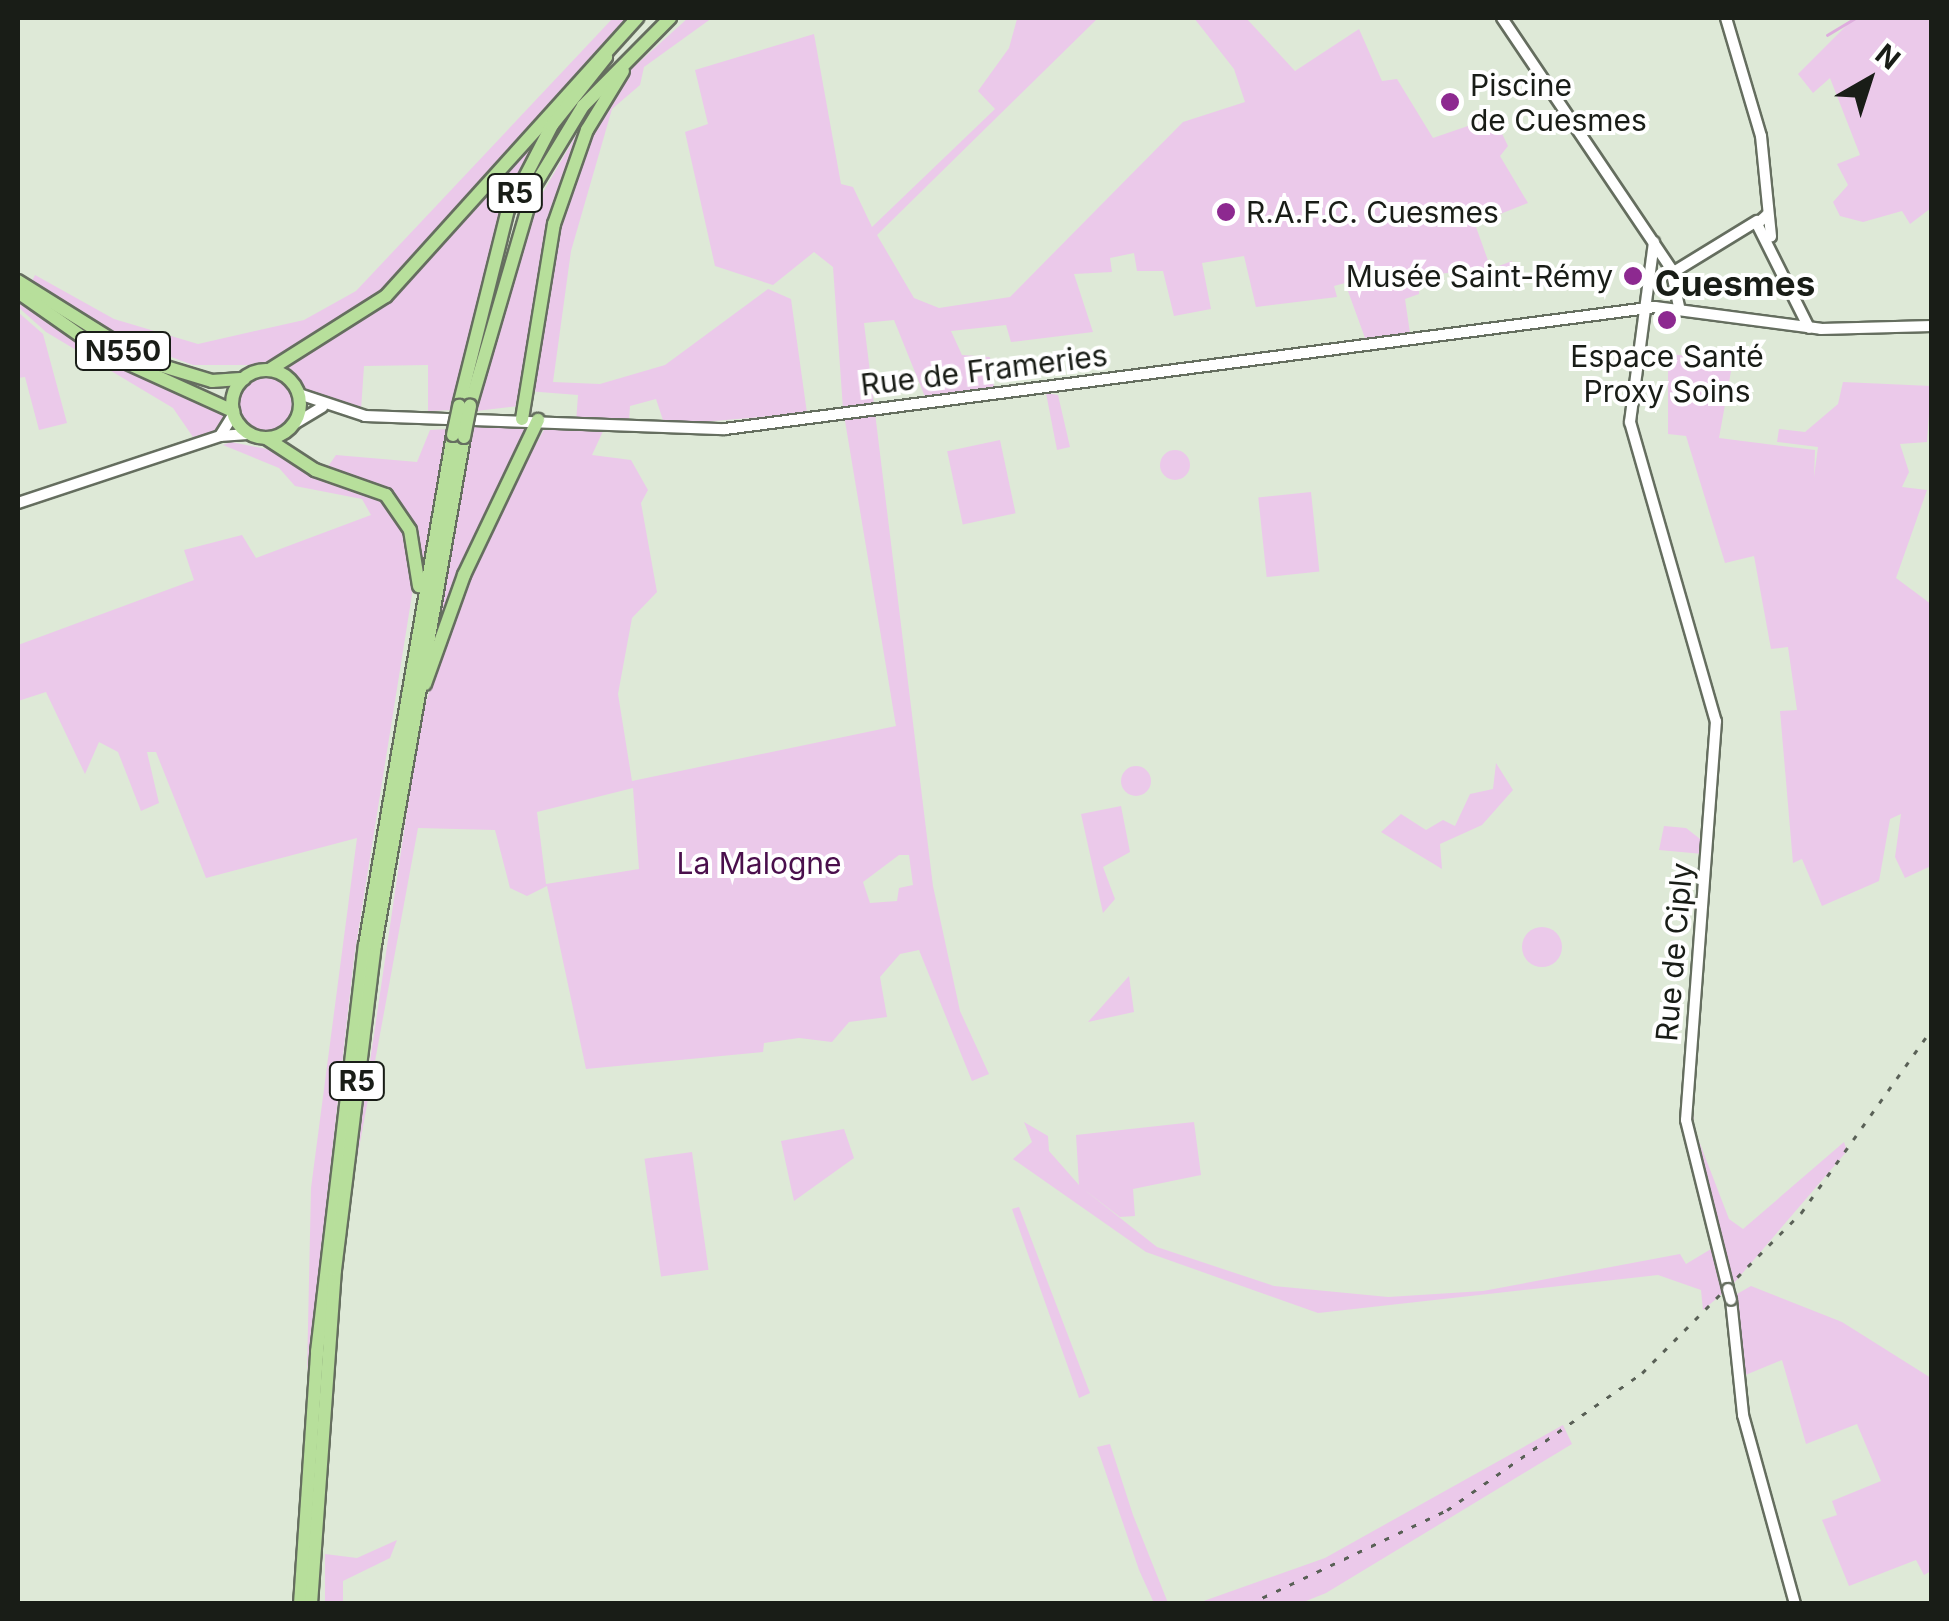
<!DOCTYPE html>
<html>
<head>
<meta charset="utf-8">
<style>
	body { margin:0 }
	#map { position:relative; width:1949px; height:1621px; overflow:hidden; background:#dee9d7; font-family:Inter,sans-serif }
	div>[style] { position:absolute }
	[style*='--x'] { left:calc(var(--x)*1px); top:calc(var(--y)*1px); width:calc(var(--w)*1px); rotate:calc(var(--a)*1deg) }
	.green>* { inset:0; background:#ebc9ea; transform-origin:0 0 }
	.round { border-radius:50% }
	.stream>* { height:2.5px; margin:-1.25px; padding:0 1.25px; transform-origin:1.25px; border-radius:1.25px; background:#deadde }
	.roads { filter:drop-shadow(2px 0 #656e5f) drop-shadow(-2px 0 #656e5f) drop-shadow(0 2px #656e5f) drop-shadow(0 -2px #656e5f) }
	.secondary>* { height:10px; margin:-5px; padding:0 5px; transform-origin:5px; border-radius:5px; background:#fff }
	.highway>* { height:12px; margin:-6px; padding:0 6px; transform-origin:6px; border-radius:6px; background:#b7df9b }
	.highway>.ring { margin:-6px; padding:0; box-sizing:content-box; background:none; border:12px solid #b7df9b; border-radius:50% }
	.rail>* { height:2.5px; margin-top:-1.25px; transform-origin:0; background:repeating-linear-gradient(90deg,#596056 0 5px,transparent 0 15px) }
	.bridges { filter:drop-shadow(2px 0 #656e5f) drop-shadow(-2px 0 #656e5f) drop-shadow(0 2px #656e5f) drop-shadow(0 -2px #656e5f) }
	.secondary-bridge>* { height:10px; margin:-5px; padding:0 5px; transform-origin:5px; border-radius:5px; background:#fff }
	.highway-bridge>* { height:12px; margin:-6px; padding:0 6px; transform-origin:6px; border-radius:6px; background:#b7df9b }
	.dots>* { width:28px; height:28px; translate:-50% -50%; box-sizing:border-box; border:5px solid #fff; border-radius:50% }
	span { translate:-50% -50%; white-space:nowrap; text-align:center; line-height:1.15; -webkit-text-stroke:8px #fff; paint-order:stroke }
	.shield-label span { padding:2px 8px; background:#fff; border:2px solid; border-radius:8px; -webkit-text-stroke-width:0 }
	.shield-label { font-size:28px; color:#191d17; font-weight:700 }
	.poi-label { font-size:30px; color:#191d17 }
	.left { translate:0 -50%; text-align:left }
	.right { translate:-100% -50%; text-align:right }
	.street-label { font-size:30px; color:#191d17 }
	.park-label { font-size:30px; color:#4a0f4c }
	.quarter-label { font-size:35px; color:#191d17; font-weight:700 }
	.frame { position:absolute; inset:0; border:20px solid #191d17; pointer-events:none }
	.north { position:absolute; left:1819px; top:30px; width:100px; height:100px; -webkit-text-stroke:8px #fff; paint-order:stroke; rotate:39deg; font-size:28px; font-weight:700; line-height:40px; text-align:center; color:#191d17 }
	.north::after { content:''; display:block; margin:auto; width:35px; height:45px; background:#191d17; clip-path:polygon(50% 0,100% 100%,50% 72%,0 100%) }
</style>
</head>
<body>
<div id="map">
	<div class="green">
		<div style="clip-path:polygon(613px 18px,628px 18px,376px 301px,269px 365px,193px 365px,122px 339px,31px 283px,35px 275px,114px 319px,198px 344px,304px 320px,356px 291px)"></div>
		<div style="clip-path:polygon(688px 18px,712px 18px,644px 67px,640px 85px,612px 109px,571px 251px,553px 382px,600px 384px,665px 365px,768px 289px,791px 299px,807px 413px,678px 424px,664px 423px,656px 399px,630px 406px,629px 420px,576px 423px,578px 395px,527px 391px,562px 218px,598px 118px,627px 73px)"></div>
		<div style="clip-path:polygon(evenodd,1098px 18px,877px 235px,914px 298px,939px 308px,1010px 297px,1183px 122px,1245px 102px,1234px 69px,1194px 18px,1246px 18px,1295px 71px,1359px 29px,1382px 81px,1397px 79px,1433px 138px,1494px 117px,1508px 146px,1500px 156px,1528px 203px,1475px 224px,1491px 269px,1512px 261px,1512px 277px,1478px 288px,1466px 271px,1419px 276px,1419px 294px,1405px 299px,1410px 333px,1365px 338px,1345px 283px,1334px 286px,1337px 297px,1256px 307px,1244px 256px,1202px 263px,1211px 309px,1174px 316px,1163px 271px,1137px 271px,1134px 253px,1110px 258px,1112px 272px,1074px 274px,1093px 332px,1011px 342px,1006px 325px,951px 331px,962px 355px,990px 357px,994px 388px,925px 397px,894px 320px,864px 323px,933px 886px,960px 1011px,989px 1074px,972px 1081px,919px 950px,900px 954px,880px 977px,887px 1017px,849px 1022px,832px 1042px,799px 1038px,764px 1043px,763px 1052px,586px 1069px,547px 886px,527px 896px,510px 888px,495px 830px,418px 828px,350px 1197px,421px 716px,478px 551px,546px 426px,604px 429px,592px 455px,631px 460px,648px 490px,641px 503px,657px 592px,632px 618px,618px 694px,632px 781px,896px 726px,843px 409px,833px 267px,814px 252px,773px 285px,715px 266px,685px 132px,708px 124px,695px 70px,814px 34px,841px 184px,853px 187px,872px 227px,995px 109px,978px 91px,1009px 48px,1017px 19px,1098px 18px,633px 788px,639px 869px,546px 884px,537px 812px,633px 788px,1098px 18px,899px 855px,909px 855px,913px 885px,899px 888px,897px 901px,870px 903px,863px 882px,899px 855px)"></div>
		<div style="clip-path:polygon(1854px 18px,1931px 18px,1931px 208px,1910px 224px,1902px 211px,1863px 222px,1840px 216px,1833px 202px,1848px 185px,1837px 164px,1860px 155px,1830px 78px,1813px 93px,1798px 74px)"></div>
		<div style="clip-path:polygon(602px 90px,544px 249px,519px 406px,476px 411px,523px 227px)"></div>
		<div style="clip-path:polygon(543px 128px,496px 224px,452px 410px,428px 411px,428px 365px,364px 366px,361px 410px,301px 391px,283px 371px,385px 302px)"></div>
		<div style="clip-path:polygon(18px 292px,103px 357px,228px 414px,221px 431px,193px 437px,173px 408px,46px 332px,18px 307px)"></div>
		<div style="clip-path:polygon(18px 312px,43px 334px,67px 423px,39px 430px,25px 377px,18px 378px)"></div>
		<div style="clip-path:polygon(1668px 354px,1733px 360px,1719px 438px,1815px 450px,1814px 477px,1818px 447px,1777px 442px,1779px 429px,1805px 432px,1838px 404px,1843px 382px,1931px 386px,1927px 442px,1900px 444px,1909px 472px,1902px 487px,1927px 490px,1896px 578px,1931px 604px,1931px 866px,1905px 878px,1895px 857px,1901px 814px,1890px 819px,1879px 881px,1822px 906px,1802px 859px,1793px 863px,1780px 711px,1797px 710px,1788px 647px,1771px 649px,1754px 556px,1725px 563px,1686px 436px,1668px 434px)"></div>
		<div class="round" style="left:238px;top:375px;width:58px;height:58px"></div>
		<div style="clip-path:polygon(1046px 393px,1058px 395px,1070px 447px,1057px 450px)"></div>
		<div style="clip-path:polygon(474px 424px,529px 426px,426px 667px)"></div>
		<div style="clip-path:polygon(448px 429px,425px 566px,421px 566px,413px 530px,381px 488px,327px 468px,336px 455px,417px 462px,430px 430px)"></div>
		<div style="left:1000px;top:440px;width:75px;height:54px;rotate:78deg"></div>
		<div style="clip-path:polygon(231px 442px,277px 451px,384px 499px,407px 535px,415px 576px,354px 958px,307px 1373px,311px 1188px,357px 838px,206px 878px,156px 752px,147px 752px,159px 803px,141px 811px,118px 752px,99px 742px,85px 774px,46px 692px,18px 701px,18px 645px,194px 580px,184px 550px,242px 535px,256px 558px,371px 515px,362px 499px,295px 486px,279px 468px,223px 445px)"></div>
		<div class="round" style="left:1160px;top:450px;width:30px;height:30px"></div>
		<div style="left:1311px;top:492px;width:80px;height:53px;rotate:84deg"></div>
		<div style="clip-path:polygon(1496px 763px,1513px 790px,1482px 825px,1440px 844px,1442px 869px,1381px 832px,1401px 814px,1426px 830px,1443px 820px,1455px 826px,1470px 794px,1493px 789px)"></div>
		<div class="round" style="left:1121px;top:766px;width:30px;height:30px"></div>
		<div style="clip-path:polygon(1121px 806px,1130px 852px,1103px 867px,1115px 899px,1103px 913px,1081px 814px)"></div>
		<div style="clip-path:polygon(1664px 826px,1686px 828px,1704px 842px,1703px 854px,1659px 850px)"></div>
		<div class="round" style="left:1522px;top:927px;width:40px;height:40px"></div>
		<div style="clip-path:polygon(1129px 976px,1134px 1012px,1088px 1022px)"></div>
		<div style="clip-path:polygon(1693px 1089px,1694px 1128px,1729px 1219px,1743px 1229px,1844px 1142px,1847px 1151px,1734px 1283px,1689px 1139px)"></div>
		<div style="clip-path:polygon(1024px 1122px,1048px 1136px,1049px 1151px,1079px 1185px,1076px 1135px,1194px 1122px,1201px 1175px,1133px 1189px,1135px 1216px,1120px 1217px,1082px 1188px,1157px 1247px,1274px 1286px,1388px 1297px,1483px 1291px,1680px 1254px,1686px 1264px,1711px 1249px,1722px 1294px,1703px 1310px,1701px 1290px,1658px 1275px,1318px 1313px,1146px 1252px,1013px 1159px,1032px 1142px)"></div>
		<div style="clip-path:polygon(844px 1129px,854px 1158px,794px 1201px,781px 1141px)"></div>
		<div style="left:692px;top:1152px;width:119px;height:48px;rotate:82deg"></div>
		<div style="clip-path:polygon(1019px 1207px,1090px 1393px,1079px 1398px,1012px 1209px)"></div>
		<div style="clip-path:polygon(1751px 1286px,1842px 1322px,1931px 1378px,1931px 1571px,1924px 1575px,1916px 1560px,1849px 1586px,1822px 1520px,1837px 1515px,1832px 1501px,1881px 1481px,1857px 1424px,1806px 1444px,1782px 1360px,1743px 1376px,1737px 1294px)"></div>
		<div style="clip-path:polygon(1563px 1425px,1572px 1444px,1326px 1593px,1301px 1603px,1198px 1603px,1325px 1558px)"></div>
		<div style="clip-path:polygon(1110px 1444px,1133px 1515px,1168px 1603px,1154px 1603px,1139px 1570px,1097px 1447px)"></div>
		<div style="clip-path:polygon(397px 1540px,390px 1558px,343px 1581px,343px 1603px,325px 1603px,325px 1554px,357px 1558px)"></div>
	</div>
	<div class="stream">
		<div style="--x:1827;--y:35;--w:33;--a:-31"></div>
	</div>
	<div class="roads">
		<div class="secondary">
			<div style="--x:1502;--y:18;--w:303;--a:56"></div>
			<div style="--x:1671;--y:269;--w:39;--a:78"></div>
			<div style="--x:1726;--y:18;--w:123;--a:73.5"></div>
			<div style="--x:1761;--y:136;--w:101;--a:84.3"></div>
			<div style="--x:1767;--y:215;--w:13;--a:138"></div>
			<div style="--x:1757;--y:224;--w:116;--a:63.4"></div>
			<div style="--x:1654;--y:242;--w:182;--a:97.6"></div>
			<div style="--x:1630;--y:422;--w:311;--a:74"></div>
			<div style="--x:1716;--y:721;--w:400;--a:94.3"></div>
			<div style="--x:1686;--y:1120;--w:174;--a:76"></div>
			<div style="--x:1672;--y:273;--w:100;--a:-31.5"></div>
			<div style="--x:299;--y:394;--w:70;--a:18.4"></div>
			<div style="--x:365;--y:416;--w:360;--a:2.1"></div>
			<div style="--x:725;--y:429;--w:938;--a:-7.47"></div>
			<div style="--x:1655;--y:307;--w:167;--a:7.5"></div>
			<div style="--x:1821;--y:329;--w:111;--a:-1.5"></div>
			<div style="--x:294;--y:424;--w:33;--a:-31"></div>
			<div style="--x:220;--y:436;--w:26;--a:-58"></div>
			<div style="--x:18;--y:503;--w:213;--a:-18.3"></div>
			<div style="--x:220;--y:436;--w:31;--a:-4"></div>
			<div style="--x:1731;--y:1300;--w:116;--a:84"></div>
			<div style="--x:1743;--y:1415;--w:196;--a:74.6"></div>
		</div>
		<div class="highway">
			<div style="--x:18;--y:281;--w:151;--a:32"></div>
			<div style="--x:146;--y:361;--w:69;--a:16.9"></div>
			<div style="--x:212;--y:381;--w:32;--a:-4"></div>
			<div style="--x:18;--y:292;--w:106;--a:35"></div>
			<div style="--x:105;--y:353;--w:141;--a:24.4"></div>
			<div style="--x:269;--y:370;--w:138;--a:-32.3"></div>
			<div style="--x:386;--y:296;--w:375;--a:-47.9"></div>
			<div class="ring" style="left:232px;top:370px;width:56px;height:56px"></div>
			<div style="--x:459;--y:406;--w:202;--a:-76"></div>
			<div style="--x:508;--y:210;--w:96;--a:-62.6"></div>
			<div style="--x:552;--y:125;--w:87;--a:-51.5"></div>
			<div style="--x:470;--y:406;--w:228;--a:-73.7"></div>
			<div style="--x:534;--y:187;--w:95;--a:-58.8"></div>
			<div style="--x:583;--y:106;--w:124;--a:-45.3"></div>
			<div style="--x:522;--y:419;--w:198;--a:-80.7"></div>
			<div style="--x:554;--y:224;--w:100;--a:-70.7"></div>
			<div style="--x:587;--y:130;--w:69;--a:-58.6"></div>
			<div style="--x:266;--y:438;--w:59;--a:33.1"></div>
			<div style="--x:315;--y:470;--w:75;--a:19.4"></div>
			<div style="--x:386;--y:495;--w:42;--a:55.6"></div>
			<div style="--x:410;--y:530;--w:57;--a:80.9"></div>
			<div style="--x:425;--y:684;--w:116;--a:-70.3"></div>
			<div style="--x:464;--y:575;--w:172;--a:-64.5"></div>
			<div style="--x:300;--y:1604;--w:253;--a:-86.1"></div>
			<div style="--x:317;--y:1352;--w:410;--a:-83.3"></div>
			<div style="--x:365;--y:945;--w:518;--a:-80.21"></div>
			<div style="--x:311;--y:1604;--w:335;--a:-85.9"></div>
			<div style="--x:335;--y:1270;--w:327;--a:-83"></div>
			<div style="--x:375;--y:945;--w:516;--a:-80.06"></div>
		</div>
	</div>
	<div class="rail">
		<div style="--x:1249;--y:1604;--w:219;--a:-25.4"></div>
		<div style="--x:1447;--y:1510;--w:238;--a:-35.1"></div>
		<div style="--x:1642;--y:1373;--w:226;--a:-45.2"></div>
		<div style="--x:1801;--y:1213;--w:226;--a:-54.6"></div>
	</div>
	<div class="bridges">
		<div class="secondary-bridge">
			<div style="--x:1728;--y:1289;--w:11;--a:75"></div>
		</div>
		<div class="highway-bridge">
			<div style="--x:453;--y:435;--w:30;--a:-78"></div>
			<div style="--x:464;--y:437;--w:32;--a:-79"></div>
		</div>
	</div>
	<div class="dots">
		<div style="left:1450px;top:102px;background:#8d2990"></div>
		<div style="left:1226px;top:212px;background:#8d2990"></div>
		<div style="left:1633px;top:276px;background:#8d2990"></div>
		<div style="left:1667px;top:320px;background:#8d2990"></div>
	</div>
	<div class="shield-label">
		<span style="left:515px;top:193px">R5</span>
		<span style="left:123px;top:351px">N550</span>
		<span style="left:357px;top:1081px">R5</span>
	</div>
	<div class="poi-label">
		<span class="left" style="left:1470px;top:102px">Piscine<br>de Cuesmes</span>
		<span class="left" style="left:1246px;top:212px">R.A.F.C. Cuesmes</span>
		<span class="right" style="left:1613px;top:276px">Musée Saint-Rémy</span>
		<span style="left:1667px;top:373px">Espace Santé<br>Proxy Soins</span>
	</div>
	<div class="street-label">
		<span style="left:984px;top:370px;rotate:-7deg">Rue de Frameries</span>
		<span style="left:1674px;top:952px;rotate:-85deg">Rue de Ciply</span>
	</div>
	<div class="park-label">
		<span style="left:759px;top:863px">La Malogne</span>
	</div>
	<div class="quarter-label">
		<span style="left:1735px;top:283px">Cuesmes</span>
	</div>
	<div class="frame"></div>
	<div class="north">N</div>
</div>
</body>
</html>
